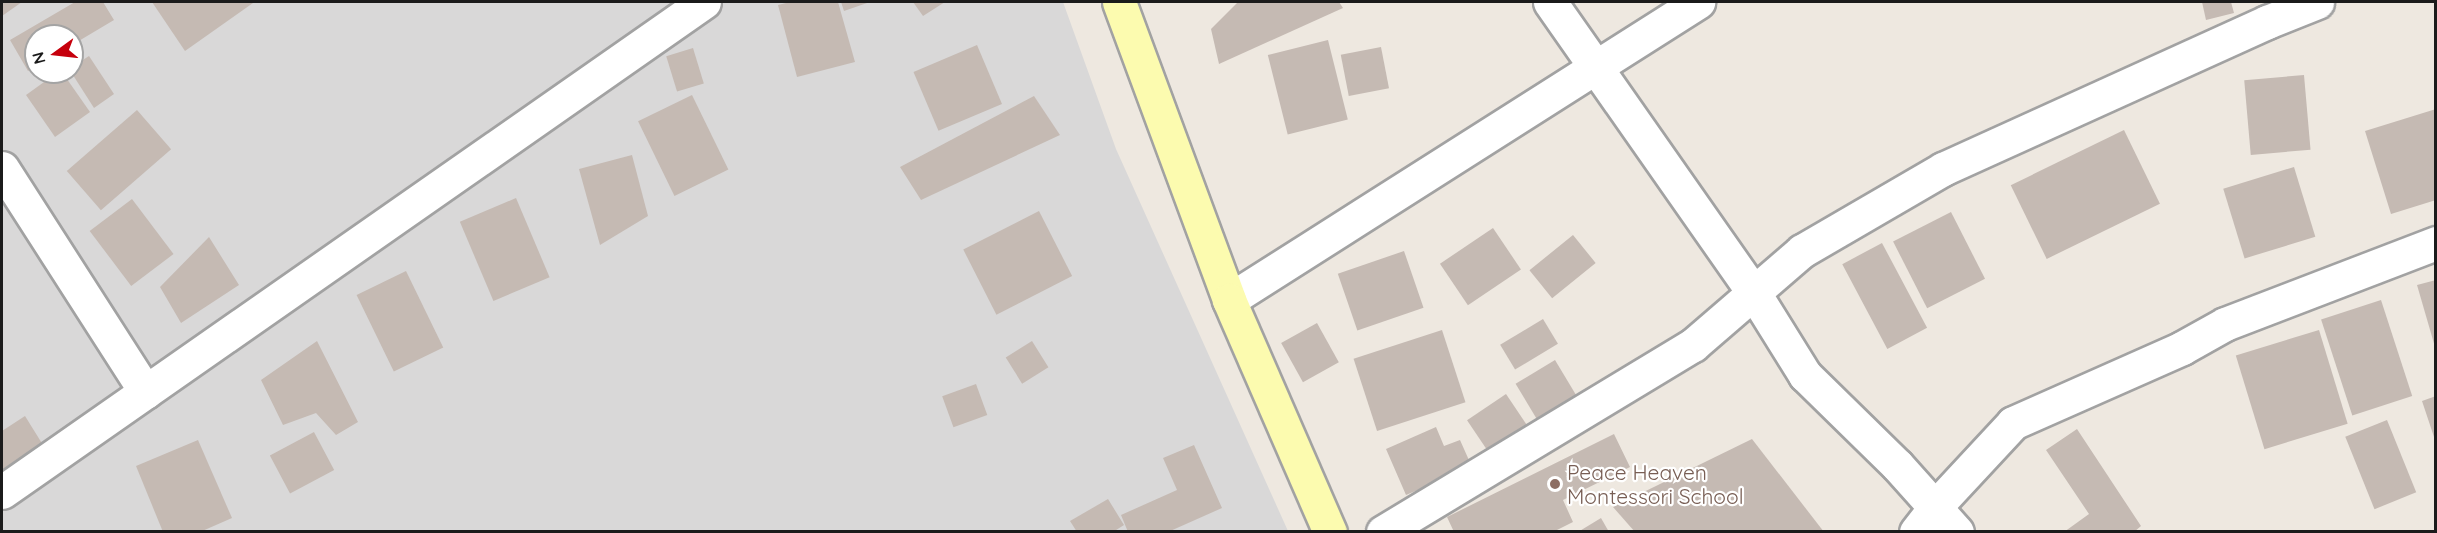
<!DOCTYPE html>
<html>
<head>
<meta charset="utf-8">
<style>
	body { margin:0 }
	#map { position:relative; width:2437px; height:533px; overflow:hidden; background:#eee8e0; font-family:Quicksand,sans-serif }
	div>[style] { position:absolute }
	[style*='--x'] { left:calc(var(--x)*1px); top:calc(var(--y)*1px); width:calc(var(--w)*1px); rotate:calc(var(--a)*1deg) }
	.residential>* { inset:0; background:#d9d8d8 }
	.building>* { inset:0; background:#c5bab3; transform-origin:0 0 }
	.roads { filter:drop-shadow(2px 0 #a2a2a2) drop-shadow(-2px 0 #a2a2a2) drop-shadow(0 2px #a2a2a2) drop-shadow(0 -2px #a2a2a2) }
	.minor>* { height:33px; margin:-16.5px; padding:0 16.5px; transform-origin:16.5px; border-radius:16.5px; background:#fff }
	.secondary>* { height:33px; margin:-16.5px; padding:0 16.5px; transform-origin:16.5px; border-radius:16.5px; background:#fcfbaf }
	.dots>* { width:16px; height:16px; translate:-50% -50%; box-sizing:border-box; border:3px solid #fff; border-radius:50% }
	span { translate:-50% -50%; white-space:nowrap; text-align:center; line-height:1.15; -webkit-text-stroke:4.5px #fff; paint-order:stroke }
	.education-label { font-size:21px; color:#785e54 }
	.left { translate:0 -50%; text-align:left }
	.frame { position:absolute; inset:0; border:3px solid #1b1b1b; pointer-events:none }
	.north { position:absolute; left:24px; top:24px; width:60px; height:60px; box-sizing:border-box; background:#fff; border:2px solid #a4a4a4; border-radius:50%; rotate:255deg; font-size:16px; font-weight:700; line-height:24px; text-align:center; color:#1b1b1b }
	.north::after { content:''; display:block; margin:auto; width:21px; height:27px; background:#c6000c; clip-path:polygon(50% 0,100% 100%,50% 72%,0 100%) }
</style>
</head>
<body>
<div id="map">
	<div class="residential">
		<div style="clip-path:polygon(evenodd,2px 2px,1063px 2px,1116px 149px,1288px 531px,2px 531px,2px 2px,36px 36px,72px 36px,72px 72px,36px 72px,36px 36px)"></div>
	</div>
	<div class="building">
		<div style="clip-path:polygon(2px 2px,22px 2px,2px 16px)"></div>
		<div style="clip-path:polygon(75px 2px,103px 2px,114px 20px,72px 45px,72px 36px,36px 36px,36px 67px,28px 71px,10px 40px)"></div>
		<div style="clip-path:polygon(152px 2px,252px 2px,253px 3px,185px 51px)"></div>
		<div style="clip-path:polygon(790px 2px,838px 2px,855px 62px,797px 77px,778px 5px)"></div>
		<div style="clip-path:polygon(841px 2px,870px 2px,844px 11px)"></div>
		<div style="clip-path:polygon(913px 2px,945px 2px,923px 16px)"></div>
		<div style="clip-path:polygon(1238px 2px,1339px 2px,1343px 8px,1219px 64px,1211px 29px)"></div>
		<div style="clip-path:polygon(2202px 2px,2231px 2px,2234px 13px,2206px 20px)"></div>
		<div style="left:1328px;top:40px;width:82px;height:62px;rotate:76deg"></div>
		<div style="left:977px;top:45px;width:64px;height:69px;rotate:67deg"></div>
		<div style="left:1381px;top:47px;width:42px;height:41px;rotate:79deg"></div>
		<div style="left:693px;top:48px;width:37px;height:28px;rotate:73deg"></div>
		<div style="clip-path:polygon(89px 56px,114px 94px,94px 108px,71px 72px,72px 67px)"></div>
		<div style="clip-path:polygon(58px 72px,62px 72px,90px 112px,55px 137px,26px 95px)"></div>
		<div style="left:2304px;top:75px;width:75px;height:60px;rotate:85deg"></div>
		<div style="left:692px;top:95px;width:83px;height:60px;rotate:64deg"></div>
		<div style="clip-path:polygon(1034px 96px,1060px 135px,921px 200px,900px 167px)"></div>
		<div style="clip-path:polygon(2436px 109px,2436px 200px,2391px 214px,2365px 131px)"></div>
		<div style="left:137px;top:110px;width:52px;height:93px;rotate:49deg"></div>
		<div style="left:2124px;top:130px;width:82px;height:126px;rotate:64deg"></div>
		<div style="clip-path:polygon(632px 155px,648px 216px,600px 245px,579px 169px)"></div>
		<div style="left:2294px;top:167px;width:73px;height:74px;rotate:73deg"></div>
		<div style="left:516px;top:198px;width:86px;height:61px;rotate:67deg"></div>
		<div style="left:132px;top:199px;width:69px;height:53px;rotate:53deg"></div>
		<div style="left:1039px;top:211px;width:73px;height:85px;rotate:63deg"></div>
		<div style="left:1951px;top:212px;width:75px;height:65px;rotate:63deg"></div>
		<div style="left:1493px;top:228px;width:50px;height:64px;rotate:56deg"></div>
		<div style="left:1573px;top:235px;width:36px;height:56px;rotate:51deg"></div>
		<div style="clip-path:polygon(209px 237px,239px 285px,181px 323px,160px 287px)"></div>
		<div style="left:1882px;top:243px;width:96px;height:45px;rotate:62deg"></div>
		<div style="left:1404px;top:251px;width:60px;height:70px;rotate:71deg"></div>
		<div style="left:406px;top:271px;width:85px;height:55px;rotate:64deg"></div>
		<div style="clip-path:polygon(2436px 280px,2436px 347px,2435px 347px,2417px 285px)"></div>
		<div style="left:2381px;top:300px;width:101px;height:63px;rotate:72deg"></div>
		<div style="left:1543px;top:319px;width:29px;height:50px;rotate:59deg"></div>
		<div style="left:1317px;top:323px;width:45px;height:41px;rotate:61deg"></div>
		<div style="left:1442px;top:330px;width:76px;height:93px;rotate:72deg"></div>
		<div style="left:2319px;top:330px;width:98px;height:87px;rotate:73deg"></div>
		<div style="clip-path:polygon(317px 341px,358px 422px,336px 435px,316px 413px,283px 425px,261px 380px)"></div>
		<div style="left:1032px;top:341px;width:31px;height:31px;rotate:58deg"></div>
		<div style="left:1555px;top:360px;width:47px;height:46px;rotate:59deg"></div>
		<div style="left:976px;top:384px;width:33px;height:36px;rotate:70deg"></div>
		<div style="left:1506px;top:394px;width:41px;height:47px;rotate:56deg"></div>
		<div style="clip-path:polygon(2436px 396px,2436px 440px,2435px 440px,2422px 401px)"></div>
		<div style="clip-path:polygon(25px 416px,43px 445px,2px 472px,2px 431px)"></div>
		<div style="left:2387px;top:420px;width:78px;height:45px;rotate:68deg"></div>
		<div style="clip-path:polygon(1436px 427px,1444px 446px,1460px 440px,1472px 467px,1406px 495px,1386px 449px)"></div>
		<div style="clip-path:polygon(2077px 429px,2141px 526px,2134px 532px,2064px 532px,2089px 514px,2046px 450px)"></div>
		<div style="left:314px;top:432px;width:43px;height:50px;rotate:62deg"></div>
		<div style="clip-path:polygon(1614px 434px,1630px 467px,1563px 500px,1573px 522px,1553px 532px,1454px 532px,1447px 517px)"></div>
		<div style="clip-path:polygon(1752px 439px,1824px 532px,1635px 532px,1613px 507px)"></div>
		<div style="clip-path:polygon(198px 440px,232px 518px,200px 532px,163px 532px,136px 466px)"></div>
		<div style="clip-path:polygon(1194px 445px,1222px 508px,1168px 532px,1128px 532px,1121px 515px,1177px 490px,1163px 458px)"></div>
		<div style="clip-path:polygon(1108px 499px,1124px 525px,1113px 532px,1077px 532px,1070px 521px)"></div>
		<div style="clip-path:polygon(1601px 518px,1609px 532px,1578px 532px)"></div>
	</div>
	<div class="roads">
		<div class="minor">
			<div style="--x:1550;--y:2;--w:355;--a:55"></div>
			<div style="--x:1754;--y:293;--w:97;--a:58.1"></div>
			<div style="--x:1805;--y:375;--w:129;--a:44.4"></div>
			<div style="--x:1897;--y:465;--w:90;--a:48.2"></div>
			<div style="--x:2;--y:168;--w:266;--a:57.3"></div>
			<div style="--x:1229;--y:300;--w:556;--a:-32.43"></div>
			<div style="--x:2;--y:492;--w:856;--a:-34.92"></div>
			<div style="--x:1383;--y:532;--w:362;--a:-31.1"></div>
			<div style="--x:1693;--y:345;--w:144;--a:-40.8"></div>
			<div style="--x:1802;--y:251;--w:163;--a:-30.2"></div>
			<div style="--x:1943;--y:169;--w:356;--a:-24.4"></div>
			<div style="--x:2267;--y:22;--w:54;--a:-21.8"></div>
			<div style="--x:1916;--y:532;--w:33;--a:-52"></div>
			<div style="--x:1936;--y:506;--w:113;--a:-47.1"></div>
			<div style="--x:2013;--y:423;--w:185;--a:-23.9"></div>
			<div style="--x:2182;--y:348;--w:49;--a:-29.2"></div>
			<div style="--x:2225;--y:324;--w:226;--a:-21"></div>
		</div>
		<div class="secondary">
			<div style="--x:1119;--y:2;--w:318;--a:69.7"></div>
			<div style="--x:1229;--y:300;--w:253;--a:66.5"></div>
		</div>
	</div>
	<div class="dots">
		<div style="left:1555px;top:484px;background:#8d6e63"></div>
	</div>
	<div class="education-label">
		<span class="left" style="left:1567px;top:484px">Peace Heaven<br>Montessori School</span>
	</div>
	<div class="frame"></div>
	<div class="north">N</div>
</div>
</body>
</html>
